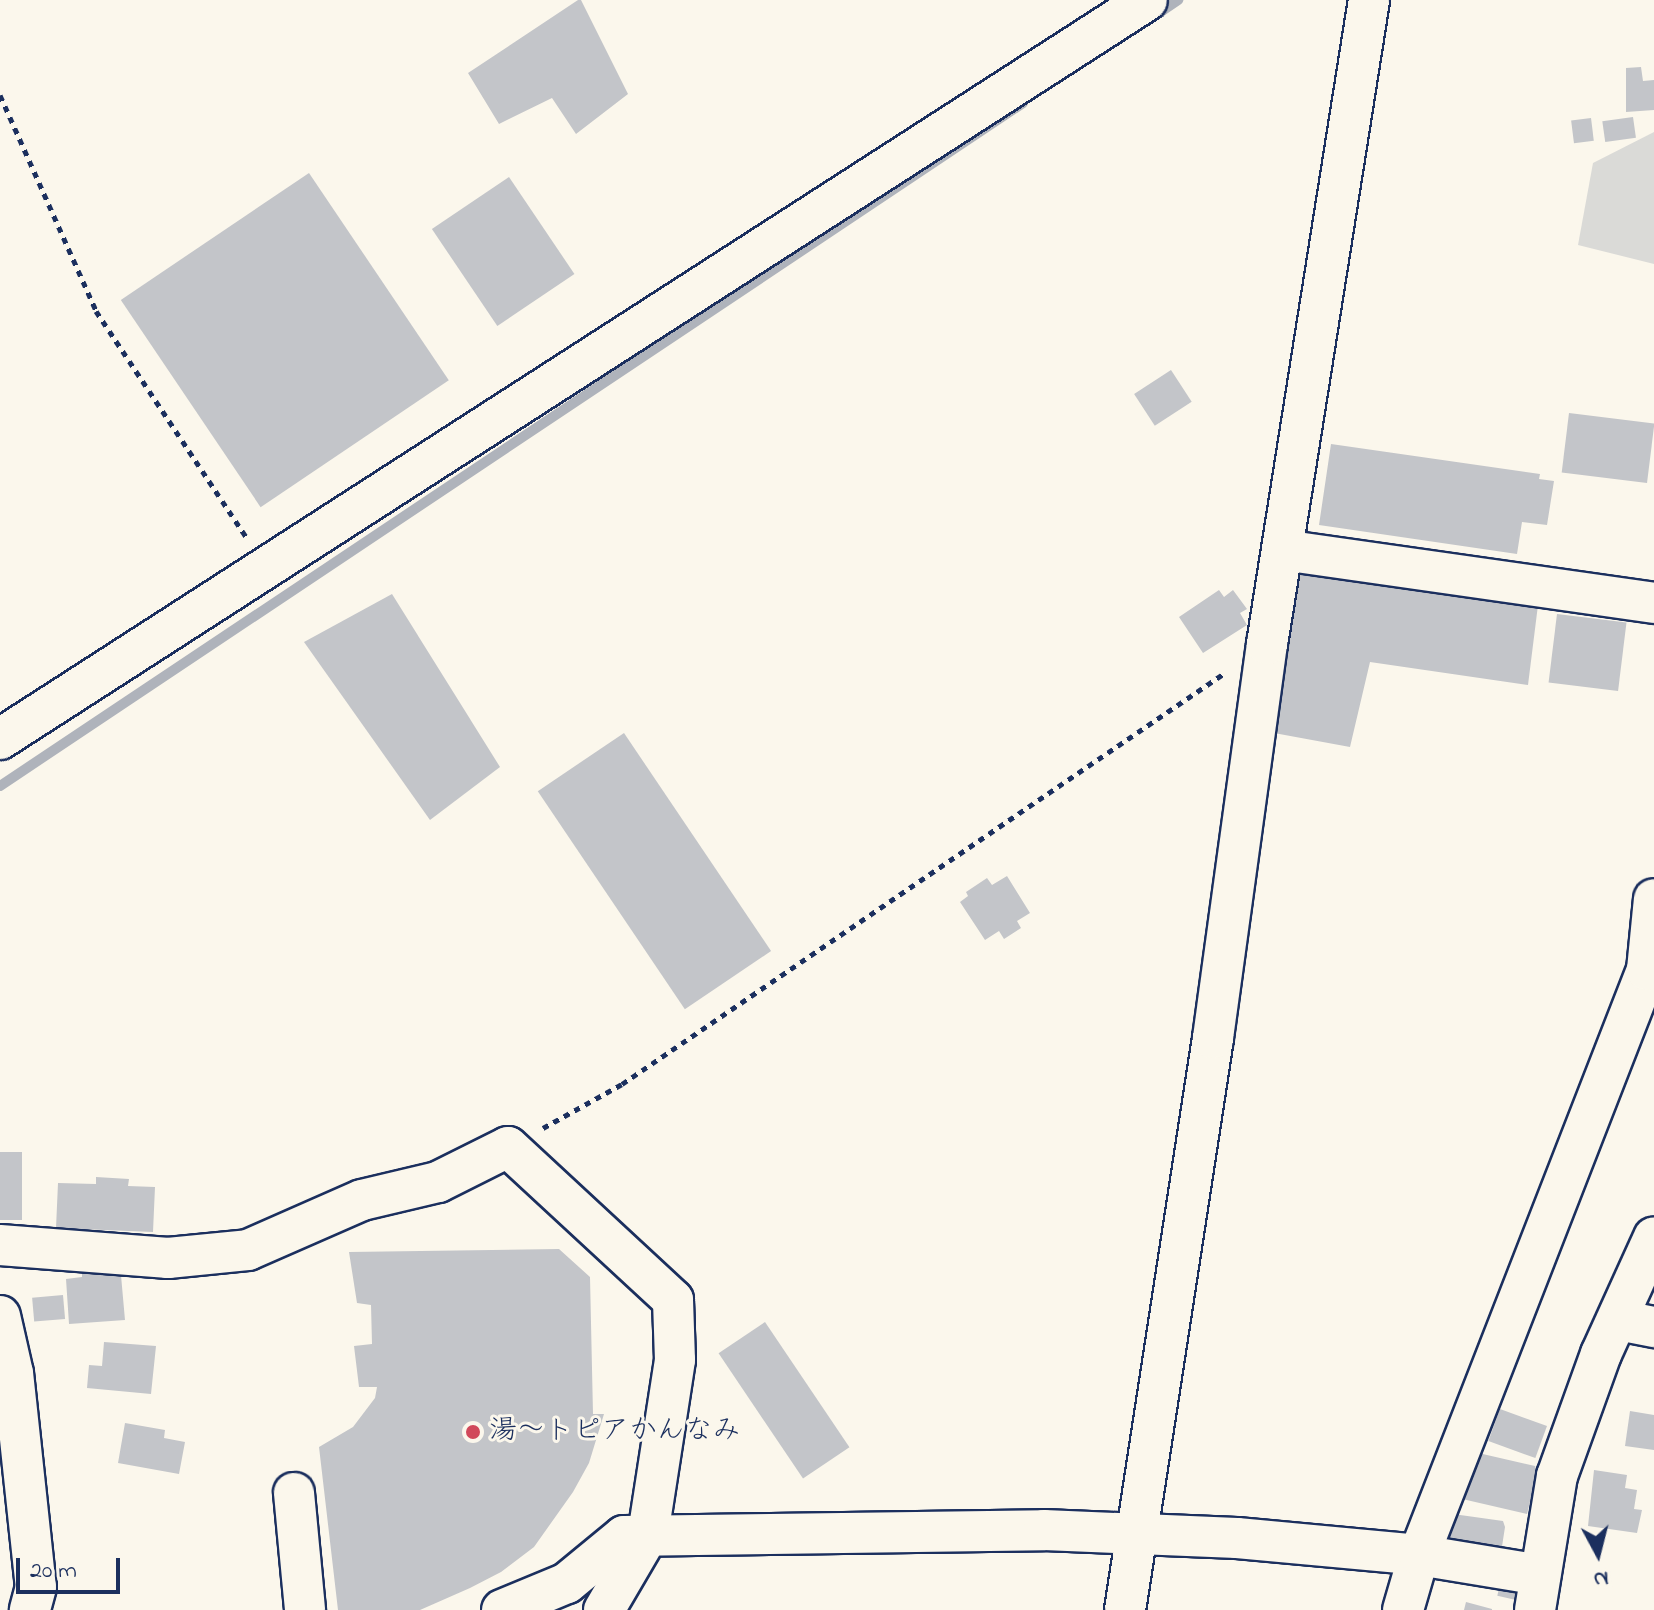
<!DOCTYPE html>
<html>
<head>
<meta charset="utf-8">
<style>
	body { margin:0 }
	#map { position:relative; width:1654px; height:1610px; overflow:hidden; background:#fbf7ec; font-family:"Indie Flower","Klee One",sans-serif }
	div>[style] { position:absolute }
	[style*='--x'] { left:calc(var(--x)*1px); top:calc(var(--y)*1px); width:calc(var(--w)*1px); rotate:calc(var(--a)*1deg) }
	.green>* { inset:0; background:#dadad7 }
	.stream>* { height:10px; margin:-5px; padding:0 5px; transform-origin:5px; border-radius:5px; background:#afb3bb }
	.building>* { inset:0; background:#c3c5c9; transform-origin:0 0 }
	.path>* { height:5px; margin-top:-2.5px; transform-origin:0; background:repeating-linear-gradient(90deg,#1b2f5e 0 6px,transparent 0 12px) }
	.roads { filter:drop-shadow(2px 0 #1b2f5e) drop-shadow(-2px 0 #1b2f5e) drop-shadow(0 2px #1b2f5e) drop-shadow(0 -2px #1b2f5e) }
	.minor>* { height:40px; margin:-20px; padding:0 20px; transform-origin:20px; border-radius:20px; background:#fbf7ec }
	.dots>* { width:22px; height:22px; translate:-50% -50%; box-sizing:border-box; border:4px solid #fbf7ec; border-radius:50% }
	span { translate:-50% -50%; white-space:nowrap; text-align:center; line-height:1.15; -webkit-text-stroke:6px #fbf7ec; paint-order:stroke }
	.poi-label { font-size:28px; color:#1b2f5e }
	.left { translate:0 -50%; text-align:left }
	.north { position:absolute; left:1558px; top:1514px; width:80px; height:80px; -webkit-text-stroke:6px #fbf7ec; paint-order:stroke; rotate:173deg; font-size:22px; font-weight:700; line-height:32px; text-align:center; color:#1b2f5e }
	.north::after { content:''; display:block; margin:auto; width:28px; height:36px; background:#1b2f5e; clip-path:polygon(50% 0,100% 100%,50% 72%,0 100%) }
	.scale { position:absolute; left:16px; top:1558px; width:104px; height:36px; box-sizing:border-box; border:4px solid #1b2f5e; border-top:0; padding-left:10px; font-size:24px; line-height:28px; white-space:nowrap; color:#1b2f5e; -webkit-text-stroke:6px #fbf7ec; paint-order:stroke }
</style>
</head>
<body>
<div id="map">
	<div class="green">
		<div style="clip-path:polygon(1654px 132px,1654px 264px,1578px 245px,1593px 163px)"></div>
	</div>
	<div class="stream">
		<div style="--x:1156;--y:15;--w:27;--a:-34"></div>
		<div style="--x:0;--y:786;--w:1230;--a:-33.73"></div>
	</div>
	<div class="building">
		<div style="clip-path:polygon(578px 0,581px 0,628px 94px,576px 134px,552px 98px,499px 124px,468px 73px)"></div>
		<div style="clip-path:polygon(1641px 67px,1643px 81px,1654px 80px,1654px 110px,1626px 112px,1626px 68px)"></div>
		<div style="left:1633px;top:117px;width:21px;height:31px;rotate:82deg"></div>
		<div style="left:1591px;top:118px;width:23px;height:20px;rotate:83deg"></div>
		<div style="left:309px;top:173px;width:250px;height:227px;rotate:56deg"></div>
		<div style="left:509px;top:177px;width:117px;height:93px;rotate:56deg"></div>
		<div style="left:1171px;top:370px;width:38px;height:44px;rotate:57deg"></div>
		<div style="left:1569px;top:413px;width:86px;height:60px;rotate:7deg"></div>
		<div style="clip-path:polygon(1331px 444px,1540px 474px,1539px 479px,1554px 481px,1547px 525px,1522px 522px,1517px 554px,1319px 525px)"></div>
		<div style="clip-path:polygon(1300px 571px,1538px 605px,1528px 685px,1370px 662px,1350px 747px,1274px 733px)"></div>
		<div style="clip-path:polygon(1219px 590px,1224px 597px,1233px 590px,1247px 609px,1240px 613px,1247px 625px,1203px 653px,1179px 617px)"></div>
		<div style="clip-path:polygon(392px 594px,500px 767px,430px 820px,304px 642px)"></div>
		<div style="left:1557px;top:614px;width:70px;height:69px;rotate:7deg"></div>
		<div style="left:624px;top:733px;width:263px;height:104px;rotate:56deg"></div>
		<div style="clip-path:polygon(1007px 876px,1030px 913px,1017px 921px,1021px 928px,1004px 939px,999px 931px,985px 940px,960px 902px,968px 896px,966px 892px,987px 878px,992px 885px)"></div>
		<div style="left:0;top:1152px;width:22px;height:68px"></div>
		<div style="clip-path:polygon(96px 1177px,129px 1179px,128px 1186px,155px 1187px,153px 1232px,56px 1228px,58px 1183px,96px 1184px)"></div>
		<div style="clip-path:polygon(559px 1249px,590px 1277px,593px 1414px,604px 1414px,589px 1463px,573px 1492px,534px 1547px,501px 1572px,470px 1588px,420px 1610px,338px 1610px,319px 1447px,353px 1427px,375px 1398px,377px 1387px,359px 1387px,354px 1346px,372px 1344px,371px 1305px,357px 1303px,349px 1252px)"></div>
		<div style="clip-path:polygon(120px 1264px,125px 1320px,69px 1324px,66px 1279px,82px 1277px,82px 1267px)"></div>
		<div style="left:63px;top:1295px;width:24px;height:31px;rotate:85deg"></div>
		<div style="left:765px;top:1322px;width:151px;height:56px;rotate:56deg"></div>
		<div style="clip-path:polygon(104px 1342px,156px 1346px,151px 1394px,87px 1388px,89px 1365px,102px 1366px)"></div>
		<div style="left:1500px;top:1409px;width:50px;height:34px;rotate:20deg"></div>
		<div style="clip-path:polygon(1630px 1411px,1654px 1415px,1654px 1450px,1625px 1446px)"></div>
		<div style="clip-path:polygon(125px 1423px,165px 1430px,164px 1438px,185px 1442px,179px 1474px,118px 1463px)"></div>
		<div style="clip-path:polygon(1474px 1452px,1535px 1466px,1537px 1473px,1527px 1514px,1458px 1498px)"></div>
		<div style="clip-path:polygon(1594px 1470px,1627px 1475px,1625px 1488px,1637px 1490px,1634px 1509px,1642px 1510px,1637px 1533px,1588px 1526px)"></div>
		<div style="clip-path:polygon(1453px 1514px,1503px 1521px,1505px 1527px,1501px 1553px,1441px 1546px)"></div>
		<div style="left:1500px;top:1584px;width:17px;height:12px;rotate:13deg"></div>
		<div style="clip-path:polygon(1466px 1602px,1492px 1609px,1492px 1610px,1464px 1610px)"></div>
	</div>
	<div class="path">
		<div style="--x:0;--y:95;--w:236;--a:66"></div>
		<div style="--x:96;--y:311;--w:271;--a:56.4"></div>
		<div style="--x:543;--y:1128;--w:90;--a:-29.1"></div>
		<div style="--x:622;--y:1084;--w:731;--a:-34.3"></div>
	</div>
	<div class="roads">
		<div class="minor">
			<div style="--x:1283;--y:550;--w:375;--a:8.1"></div>
			<div style="--x:0;--y:739;--w:1364;--a:-32.79"></div>
			<div style="--x:0;--y:1245;--w:169;--a:4.4"></div>
			<div style="--x:168;--y:1258;--w:80;--a:-5.7"></div>
			<div style="--x:248;--y:1250;--w:124;--a:-23.7"></div>
			<div style="--x:362;--y:1200;--w:78;--a:-13.3"></div>
			<div style="--x:438;--y:1182;--w:78;--a:-26.6"></div>
			<div style="--x:508;--y:1147;--w:225;--a:42.8"></div>
			<div style="--x:673;--y:1300;--w:60;--a:88.1"></div>
			<div style="--x:675;--y:1360;--w:177;--a:98.8"></div>
			<div style="--x:648;--y:1535;--w:87;--a:120.4"></div>
			<div style="--x:0;--y:1316;--w:58;--a:77.2"></div>
			<div style="--x:13;--y:1373;--w:215;--a:83.9"></div>
			<div style="--x:36;--y:1587;--w:24;--a:105"></div>
			<div style="--x:1618;--y:1320;--w:37;--a:11"></div>
			<div style="--x:294;--y:1493;--w:118;--a:84.6"></div>
			<div style="--x:502;--y:1610;--w:70;--a:-22.6"></div>
			<div style="--x:567;--y:1583;--w:74;--a:-39.5"></div>
			<div style="--x:624;--y:1536;--w:420;--a:-0.8"></div>
			<div style="--x:1044;--y:1530;--w:193;--a:2.4"></div>
			<div style="--x:1237;--y:1538;--w:183;--a:5.3"></div>
			<div style="--x:1419;--y:1555;--w:123;--a:9.4"></div>
			<div style="--x:1125;--y:1610;--w:579;--a:-81.25"></div>
			<div style="--x:1213;--y:1038;--w:398;--a:-82.2"></div>
			<div style="--x:1267;--y:644;--w:652;--a:-81"></div>
			<div style="--x:1403;--y:1610;--w:57;--a:-73.8"></div>
			<div style="--x:1419;--y:1555;--w:628;--a:-68.71"></div>
			<div style="--x:1647;--y:970;--w:71;--a:-84.4"></div>
			<div style="--x:1535;--y:1610;--w:136;--a:-80.7"></div>
			<div style="--x:1557;--y:1476;--w:130;--a:-70.2"></div>
			<div style="--x:1601;--y:1354;--w:128;--a:-65.6"></div>
		</div>
	</div>
	<div class="dots">
		<div style="left:473px;top:1432px;background:#d1495b"></div>
	</div>
	<div class="poi-label">
		<span class="left" style="left:489px;top:1432px">湯～トピアかんなみ</span>
	</div>
	<div class="north">N</div>
	<div class="scale">20 m</div>
</div>
</body>
</html>
